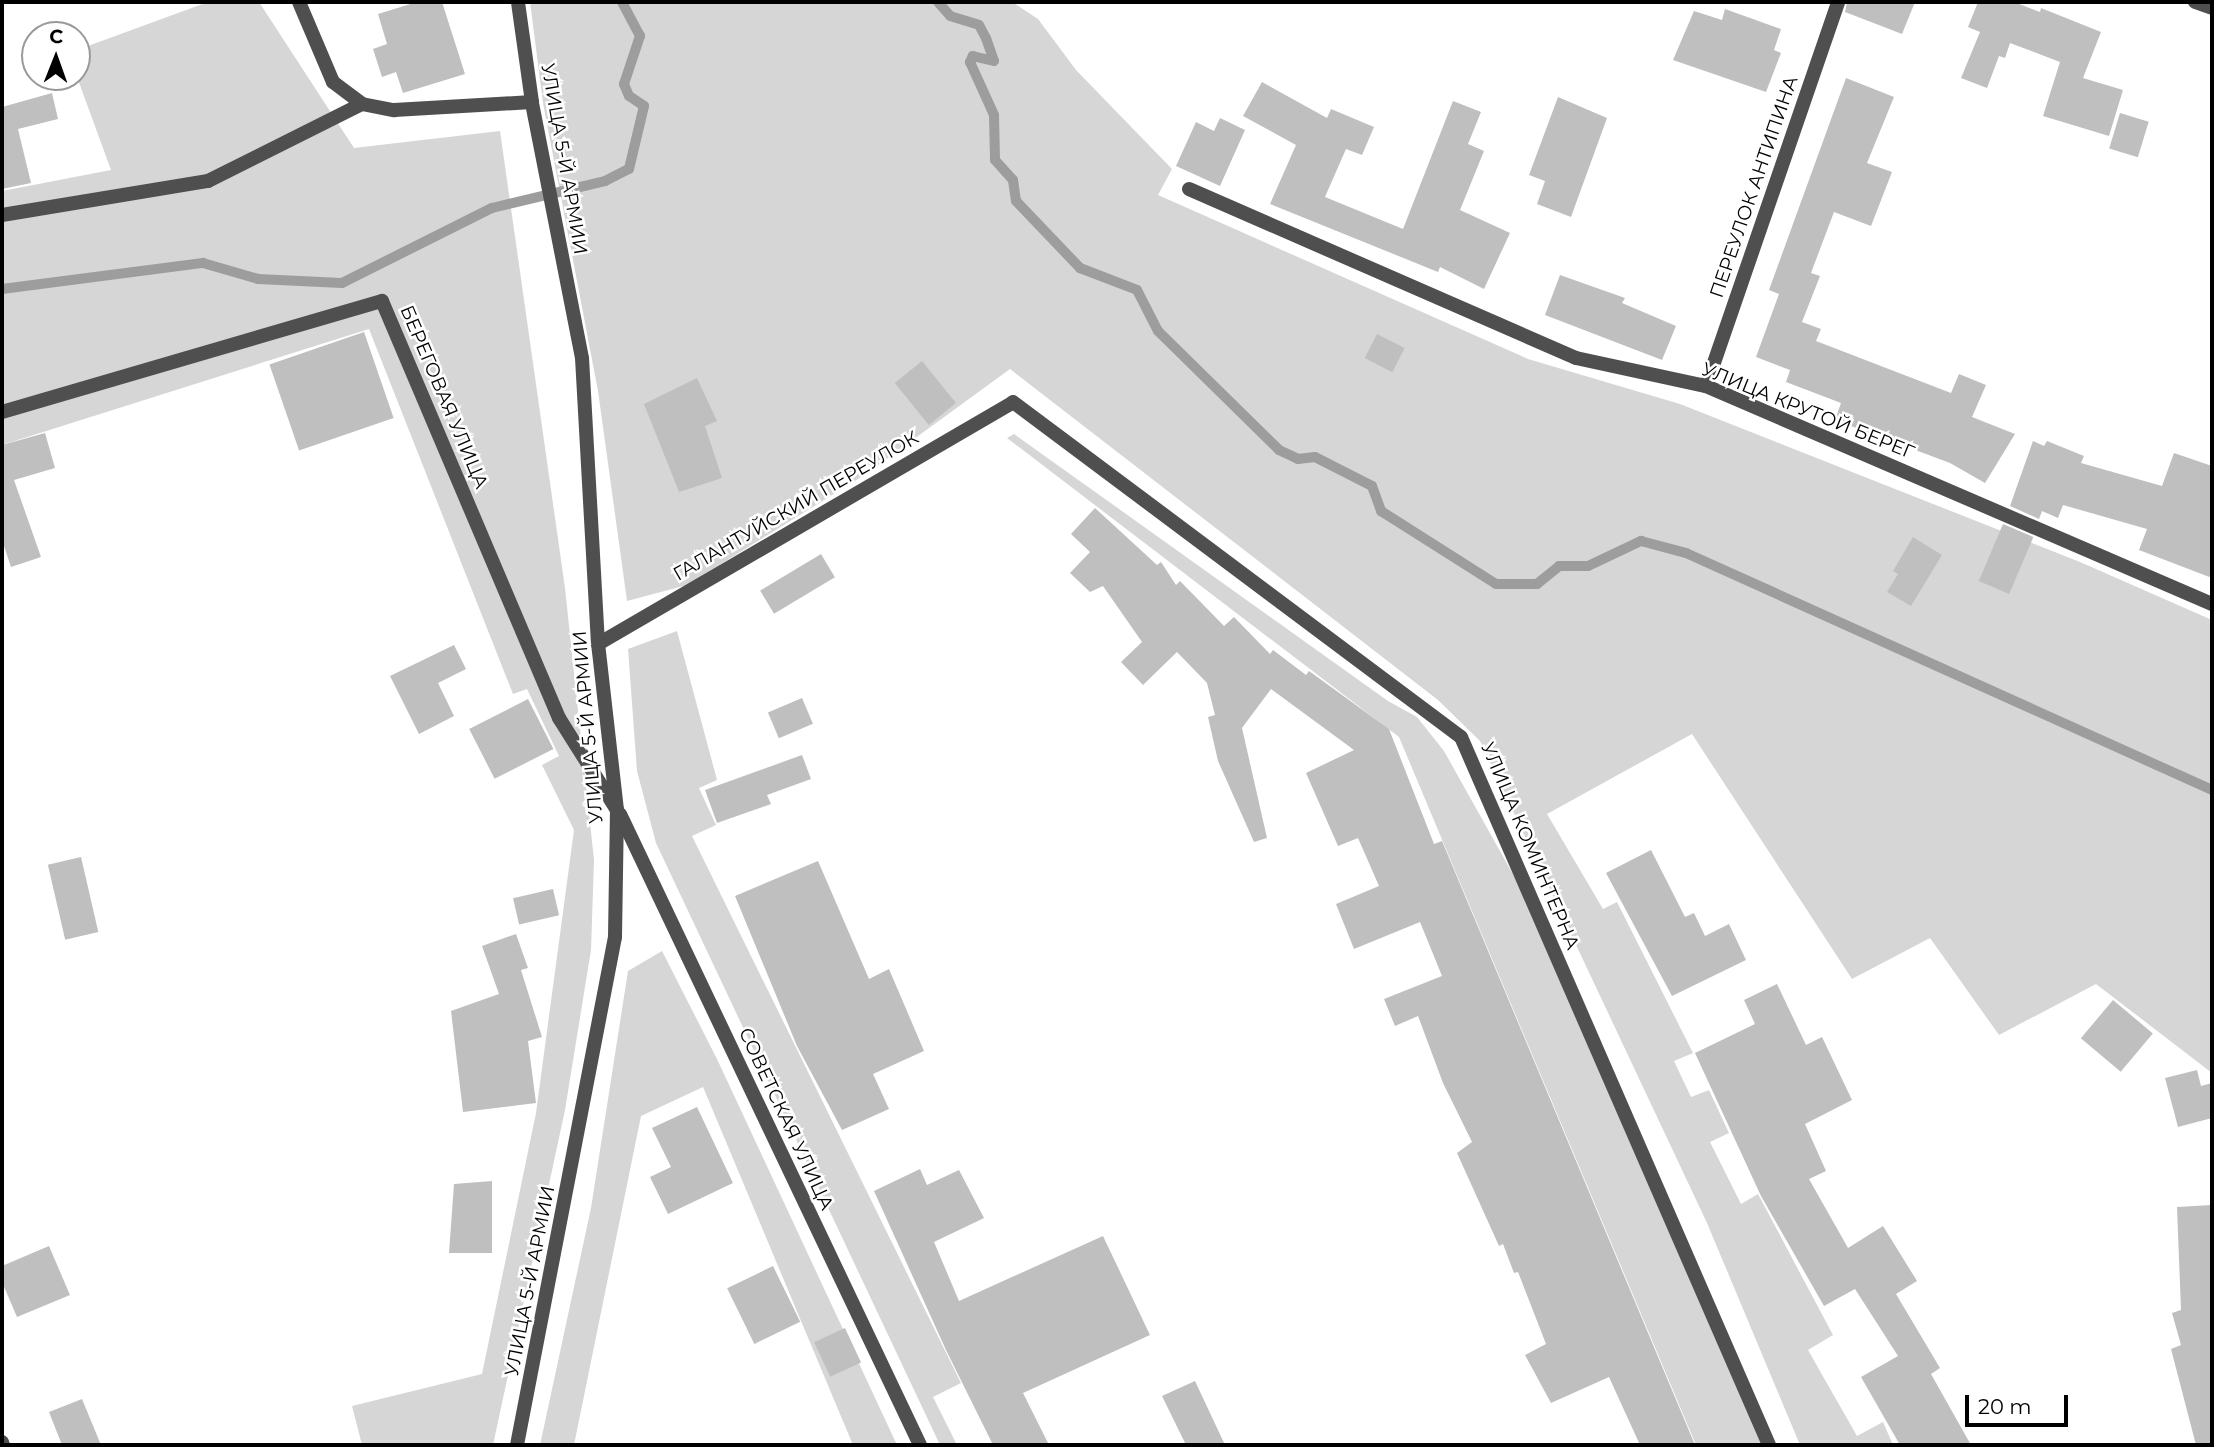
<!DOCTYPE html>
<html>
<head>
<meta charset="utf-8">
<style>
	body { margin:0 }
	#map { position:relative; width:2214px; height:1447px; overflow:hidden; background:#fff; font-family:Montserrat,sans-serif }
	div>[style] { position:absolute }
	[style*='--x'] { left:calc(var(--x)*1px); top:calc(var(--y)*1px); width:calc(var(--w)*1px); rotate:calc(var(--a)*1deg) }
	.green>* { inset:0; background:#d6d6d6 }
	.stream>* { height:10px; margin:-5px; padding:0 5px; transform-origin:5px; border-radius:5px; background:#9d9d9d }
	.building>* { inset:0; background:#bfbfbf; transform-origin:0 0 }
	.service>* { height:14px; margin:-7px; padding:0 7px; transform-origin:7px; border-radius:7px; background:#4f4f4f }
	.minor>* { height:14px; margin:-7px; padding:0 7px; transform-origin:7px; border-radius:7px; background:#4f4f4f }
	.tertiary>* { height:14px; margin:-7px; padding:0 7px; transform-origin:7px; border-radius:7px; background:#4f4f4f }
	span { translate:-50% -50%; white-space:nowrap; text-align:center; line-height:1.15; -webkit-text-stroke:5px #fff; paint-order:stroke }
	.street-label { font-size:19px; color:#000 }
	.frame { position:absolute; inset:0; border:4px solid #000; pointer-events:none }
	.north { position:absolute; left:21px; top:21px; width:70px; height:70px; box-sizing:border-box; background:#fff; border:2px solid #999; border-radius:50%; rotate:1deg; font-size:19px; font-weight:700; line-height:28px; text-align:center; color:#000 }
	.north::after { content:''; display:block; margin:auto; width:24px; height:32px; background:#000; clip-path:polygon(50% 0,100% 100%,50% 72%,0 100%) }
	.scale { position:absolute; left:1965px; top:1395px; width:103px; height:32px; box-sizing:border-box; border:4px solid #000; border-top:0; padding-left:9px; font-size:21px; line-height:24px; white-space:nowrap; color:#000; -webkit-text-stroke:5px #fff; paint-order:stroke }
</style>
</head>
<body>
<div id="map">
	<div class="green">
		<div style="clip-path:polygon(208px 2px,259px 2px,354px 148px,500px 131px,565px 588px,594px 860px,591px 950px,565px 1110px,493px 1445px,362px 1445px,352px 1406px,482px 1374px,536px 1113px,574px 830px,542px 765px,559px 756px,527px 689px,513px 694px,369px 329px,2px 445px,2px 191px,111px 170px,77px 77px,77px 50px)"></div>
		<div style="clip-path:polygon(530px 2px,1012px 2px,1038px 19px,1076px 70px,1172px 169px,1158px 195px,1528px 359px,1680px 404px,2080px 562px,2212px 620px,2212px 1073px,2096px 984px,1999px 1035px,1930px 938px,1852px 979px,1692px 734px,1547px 814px,1603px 909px,1617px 902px,1693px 1053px,1674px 1061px,1691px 1097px,1709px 1090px,1729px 1133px,1710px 1142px,1741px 1204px,1758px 1194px,1833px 1335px,1808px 1350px,1857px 1436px,1883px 1422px,1893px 1445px,1800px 1445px,1707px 1223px,1480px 741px,1438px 700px,1010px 369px,866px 474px,687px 585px,627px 601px,598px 391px,543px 103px)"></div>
		<div style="clip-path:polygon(1014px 434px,1388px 701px,1417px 717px,1444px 751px,1524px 894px,1774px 1445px,1696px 1445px,1399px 737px,1007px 438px)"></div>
		<div style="clip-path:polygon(677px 631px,717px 780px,699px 788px,716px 825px,692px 836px,961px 1383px,933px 1397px,957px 1445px,940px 1445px,656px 843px,637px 771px,628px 649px)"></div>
		<div style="clip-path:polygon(662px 951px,717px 1059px,897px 1445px,853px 1445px,703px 1087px,641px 1116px,574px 1445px,540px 1445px,591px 1208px,628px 971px)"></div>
	</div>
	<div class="stream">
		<div style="--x:938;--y:2;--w:18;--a:49"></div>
		<div style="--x:950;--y:16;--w:30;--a:17"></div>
		<div style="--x:979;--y:25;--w:15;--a:62"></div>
		<div style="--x:986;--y:38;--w:24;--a:71"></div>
		<div style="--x:994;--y:61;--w:22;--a:-167"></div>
		<div style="--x:973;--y:56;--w:7;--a:117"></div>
		<div style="--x:970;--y:62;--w:58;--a:65.6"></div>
		<div style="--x:994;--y:115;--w:45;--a:88.7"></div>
		<div style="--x:995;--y:160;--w:27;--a:48"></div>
		<div style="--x:1013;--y:180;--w:21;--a:82"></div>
		<div style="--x:1016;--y:201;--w:93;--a:46.3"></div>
		<div style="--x:1080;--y:268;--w:61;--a:21.1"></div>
		<div style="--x:1137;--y:290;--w:46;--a:62.9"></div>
		<div style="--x:1158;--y:331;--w:170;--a:44.5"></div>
		<div style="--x:1279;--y:450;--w:21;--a:25"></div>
		<div style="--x:1298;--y:459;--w:17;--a:-7"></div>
		<div style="--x:1315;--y:457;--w:64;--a:27"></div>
		<div style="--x:1372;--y:486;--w:27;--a:70"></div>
		<div style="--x:1381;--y:511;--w:136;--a:32.4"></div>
		<div style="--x:1496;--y:584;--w:41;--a:0"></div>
		<div style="--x:1537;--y:584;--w:28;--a:-39"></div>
		<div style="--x:1559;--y:566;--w:29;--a:0"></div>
		<div style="--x:1588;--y:566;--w:59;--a:-25.3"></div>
		<div style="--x:1641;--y:541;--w:47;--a:14.9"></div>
		<div style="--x:1686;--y:553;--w:577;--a:24.25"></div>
		<div style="--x:2;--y:289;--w:203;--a:-7.4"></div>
		<div style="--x:203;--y:263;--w:57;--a:16.2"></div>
		<div style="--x:258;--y:279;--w:84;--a:2.7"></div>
		<div style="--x:342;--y:283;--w:168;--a:-26.6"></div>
		<div style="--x:492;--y:208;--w:116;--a:-13.4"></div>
		<div style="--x:605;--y:181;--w:27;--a:-27"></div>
		<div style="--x:629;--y:169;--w:65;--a:-76.6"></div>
		<div style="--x:644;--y:106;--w:18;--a:-146"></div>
		<div style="--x:629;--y:96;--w:13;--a:-113"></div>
		<div style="--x:624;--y:84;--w:51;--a:-71.6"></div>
		<div style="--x:640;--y:36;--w:38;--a:-118"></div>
	</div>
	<div class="building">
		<div style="clip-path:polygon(417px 2px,442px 2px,465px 74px,403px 93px,396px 72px,382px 77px,373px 49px,387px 44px,378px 14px)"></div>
		<div style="clip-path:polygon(1847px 2px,1915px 2px,1902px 34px,1845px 12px)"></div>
		<div style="clip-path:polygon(1978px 2px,2014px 2px,2040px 12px,2041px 8px,2101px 32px,2083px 78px,2123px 90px,2109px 136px,2043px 116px,2060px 62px,2010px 43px,2005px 58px,1999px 56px,1987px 88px,1961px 78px,1980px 32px,1968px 27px)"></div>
		<div style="clip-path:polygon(1725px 9px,1781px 29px,1774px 50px,1781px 53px,1766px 92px,1673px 60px,1694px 11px,1722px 20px)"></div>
		<div style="clip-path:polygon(1846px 78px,1894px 97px,1867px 163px,1892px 172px,1871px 226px,1834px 212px,1811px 273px,1820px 276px,1802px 322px,1821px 329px,1816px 341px,1951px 393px,1959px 374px,1986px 385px,1972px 417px,2015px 434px,1985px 483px,1950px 463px,1835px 420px,1841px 403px,1786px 382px,1790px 370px,1756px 357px,1779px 294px,1769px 290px)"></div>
		<div style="clip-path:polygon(1262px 82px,1327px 118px,1331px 109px,1374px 127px,1362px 155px,1346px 149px,1325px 197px,1403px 229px,1453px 101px,1481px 112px,1468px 144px,1484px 151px,1460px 210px,1510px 233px,1484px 289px,1440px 267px,1438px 272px,1270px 204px,1296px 145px,1243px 116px)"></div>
		<div style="clip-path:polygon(52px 93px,58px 119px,18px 129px,31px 183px,2px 189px,2px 107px)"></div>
		<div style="clip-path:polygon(1558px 97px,1607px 118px,1571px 217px,1537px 204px,1545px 181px,1529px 175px)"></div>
		<div style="left:2120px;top:113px;width:30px;height:37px;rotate:17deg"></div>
		<div style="clip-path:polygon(1220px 118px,1245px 130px,1220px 186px,1176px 166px,1196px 122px,1214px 131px)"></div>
		<div style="clip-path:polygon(1560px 275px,1625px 298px,1622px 303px,1676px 326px,1662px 360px,1545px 315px)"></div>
		<div style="left:364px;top:332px;width:91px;height:100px;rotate:71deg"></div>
		<div style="left:1377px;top:334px;width:31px;height:27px;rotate:27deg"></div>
		<div style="left:922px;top:361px;width:54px;height:35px;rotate:51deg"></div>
		<div style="clip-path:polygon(697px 378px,717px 421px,705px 426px,722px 478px,679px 492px,644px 404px)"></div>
		<div style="clip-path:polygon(45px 433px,55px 468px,14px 480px,41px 557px,11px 567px,2px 540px,2px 445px)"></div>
		<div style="clip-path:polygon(2033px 441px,2044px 446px,2047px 441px,2084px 456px,2081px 463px,2162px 486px,2174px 453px,2212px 466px,2212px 578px,2139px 550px,2147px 529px,2063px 505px,2058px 518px,2042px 511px,2039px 519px,2010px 506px)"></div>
		<div style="clip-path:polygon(1095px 508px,1157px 565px,1161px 562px,1176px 585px,1180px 581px,1224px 626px,1234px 617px,1270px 654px,1273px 650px,1306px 675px,1309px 671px,1389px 729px,1434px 844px,1442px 841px,1695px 1445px,1640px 1445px,1609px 1377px,1551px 1403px,1525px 1355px,1546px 1344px,1518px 1272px,1514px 1273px,1503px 1244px,1499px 1246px,1457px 1153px,1472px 1142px,1443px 1083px,1418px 1016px,1395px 1026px,1384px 999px,1442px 976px,1420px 922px,1354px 949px,1336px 904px,1379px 886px,1358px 838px,1338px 846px,1306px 773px,1354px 750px,1271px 689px,1242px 728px,1267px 838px,1254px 842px,1218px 761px,1208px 717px,1215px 715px,1207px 683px,1177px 652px,1143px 685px,1121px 662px,1142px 642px,1103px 586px,1090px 592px,1070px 573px,1090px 552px,1071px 534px)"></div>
		<div style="left:2003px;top:524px;width:33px;height:62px;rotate:23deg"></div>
		<div style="clip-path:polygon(1913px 537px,1942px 555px,1911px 606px,1887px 592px,1898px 574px,1893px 571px)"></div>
		<div style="left:821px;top:554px;width:27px;height:71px;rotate:59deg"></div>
		<div style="clip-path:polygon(454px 645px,466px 669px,438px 683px,454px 716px,419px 734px,390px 676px)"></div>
		<div style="left:802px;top:698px;width:28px;height:37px;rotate:67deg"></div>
		<div style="left:528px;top:699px;width:56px;height:66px;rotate:63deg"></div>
		<div style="clip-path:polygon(802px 755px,811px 779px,767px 795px,771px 804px,717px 823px,705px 790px)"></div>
		<div style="clip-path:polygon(1651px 850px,1685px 917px,1694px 913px,1705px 936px,1729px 924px,1746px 960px,1672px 996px,1606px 873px)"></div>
		<div style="left:81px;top:857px;width:77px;height:34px;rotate:77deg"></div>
		<div style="clip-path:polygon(818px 861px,869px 979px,889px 969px,924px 1051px,873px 1074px,889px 1109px,842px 1130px,797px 1046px,735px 896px)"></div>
		<div style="left:553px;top:889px;width:27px;height:41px;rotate:77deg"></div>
		<div style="clip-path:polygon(516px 934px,528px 968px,521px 970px,542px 1037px,528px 1041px,536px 1103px,463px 1112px,451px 1011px,499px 994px,482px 946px)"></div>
		<div style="clip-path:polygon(1777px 984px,1806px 1045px,1822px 1037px,1852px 1100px,1805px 1124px,1826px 1171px,1809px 1179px,1848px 1248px,1883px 1226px,1917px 1281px,1896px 1294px,1940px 1368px,1931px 1374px,1971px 1445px,1900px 1445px,1861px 1377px,1898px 1356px,1855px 1289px,1824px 1306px,1761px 1196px,1695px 1053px,1755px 1024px,1744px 1000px)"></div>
		<div style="left:2113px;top:1000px;width:52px;height:50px;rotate:40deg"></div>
		<div style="clip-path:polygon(2197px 1070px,2201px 1086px,2212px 1083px,2212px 1118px,2178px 1127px,2165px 1078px)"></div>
		<div style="clip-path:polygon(697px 1107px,733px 1183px,668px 1214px,650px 1177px,671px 1167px,652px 1128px)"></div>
		<div style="clip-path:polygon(920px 1169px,927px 1185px,959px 1170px,984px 1218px,934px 1242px,959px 1301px,1103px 1236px,1150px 1335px,1023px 1393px,1049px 1445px,993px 1445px,946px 1350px,874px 1191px)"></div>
		<div style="clip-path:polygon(492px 1181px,492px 1253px,449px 1253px,454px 1184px)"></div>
		<div style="clip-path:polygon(2212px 1205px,2212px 1445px,2196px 1445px,2171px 1349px,2181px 1345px,2172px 1313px,2181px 1310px,2177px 1207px)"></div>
		<div style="clip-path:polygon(49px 1246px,70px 1295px,17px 1317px,2px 1282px,2px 1266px)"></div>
		<div style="left:773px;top:1266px;width:62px;height:51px;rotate:64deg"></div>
		<div style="left:845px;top:1328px;width:38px;height:34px;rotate:65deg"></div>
		<div style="clip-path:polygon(1195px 1381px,1225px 1445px,1186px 1445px,1162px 1396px)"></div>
		<div style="clip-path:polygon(82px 1399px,101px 1445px,62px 1445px,49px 1412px)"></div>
	</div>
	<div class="service">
		<div style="--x:2;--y:215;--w:209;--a:-9.4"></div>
		<div style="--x:208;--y:181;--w:172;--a:-26.6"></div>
		<div style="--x:559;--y:718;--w:109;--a:57.8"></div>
	</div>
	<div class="minor">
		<div style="--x:299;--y:2;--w:87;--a:67"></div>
		<div style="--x:333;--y:82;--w:36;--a:37"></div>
		<div style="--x:362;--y:104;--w:33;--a:11"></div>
		<div style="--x:394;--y:110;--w:138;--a:-3.3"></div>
		<div style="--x:2195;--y:2;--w:18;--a:19"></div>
		<div style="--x:1189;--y:189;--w:422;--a:23.6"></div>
		<div style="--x:1576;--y:358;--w:133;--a:12.2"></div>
		<div style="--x:1706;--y:386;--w:551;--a:23.31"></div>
		<div style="--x:1706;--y:386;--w:406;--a:-71"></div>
		<div style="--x:2;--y:412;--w:396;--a:-16.3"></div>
		<div style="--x:382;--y:301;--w:453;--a:67"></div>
		<div style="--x:598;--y:644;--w:480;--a:-30.2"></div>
		<div style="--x:1013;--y:402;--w:559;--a:36.79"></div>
		<div style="--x:1461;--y:737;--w:772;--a:66.49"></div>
		<div style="--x:620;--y:814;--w:699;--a:64.57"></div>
		<div style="--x:517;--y:1445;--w:517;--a:-79.08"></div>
		<div style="--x:615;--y:937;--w:127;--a:-89.1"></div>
		<div style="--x:617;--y:810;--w:167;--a:-96.5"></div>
		<div style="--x:598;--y:644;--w:286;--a:-93.2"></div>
		<div style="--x:582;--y:358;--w:261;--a:-101.1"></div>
		<div style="--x:532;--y:102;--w:101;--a:-98"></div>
	</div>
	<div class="tertiary">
		<div style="--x:2;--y:1442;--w:3;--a:72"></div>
	</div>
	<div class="street-label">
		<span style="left:564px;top:159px;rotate:80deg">УЛИЦА 5-Й АРМИИ</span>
		<span style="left:1754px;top:187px;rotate:-71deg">ПЕРЕУЛОК АНТИПИНА</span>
		<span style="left:444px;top:397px;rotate:67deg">БЕРЕГОВАЯ УЛИЦА</span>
		<span style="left:1808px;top:411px;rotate:22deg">УЛИЦА КРУТОЙ БЕРЕГ</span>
		<span style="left:796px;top:506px;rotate:-30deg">ГАЛАНТУЙСКИЙ ПЕРЕУЛОК</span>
		<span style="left:588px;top:727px;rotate:-95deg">УЛИЦА 5-Й АРМИИ</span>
		<span style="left:1530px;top:846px;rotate:67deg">УЛИЦА КОМИНТЕРНА</span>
		<span style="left:786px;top:1119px;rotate:65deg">СОВЕТСКАЯ УЛИЦА</span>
		<span style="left:530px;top:1281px;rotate:-79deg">УЛИЦА 5-Й АРМИИ</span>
	</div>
	<div class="frame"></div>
	<div class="north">С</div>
	<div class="scale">20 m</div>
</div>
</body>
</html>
